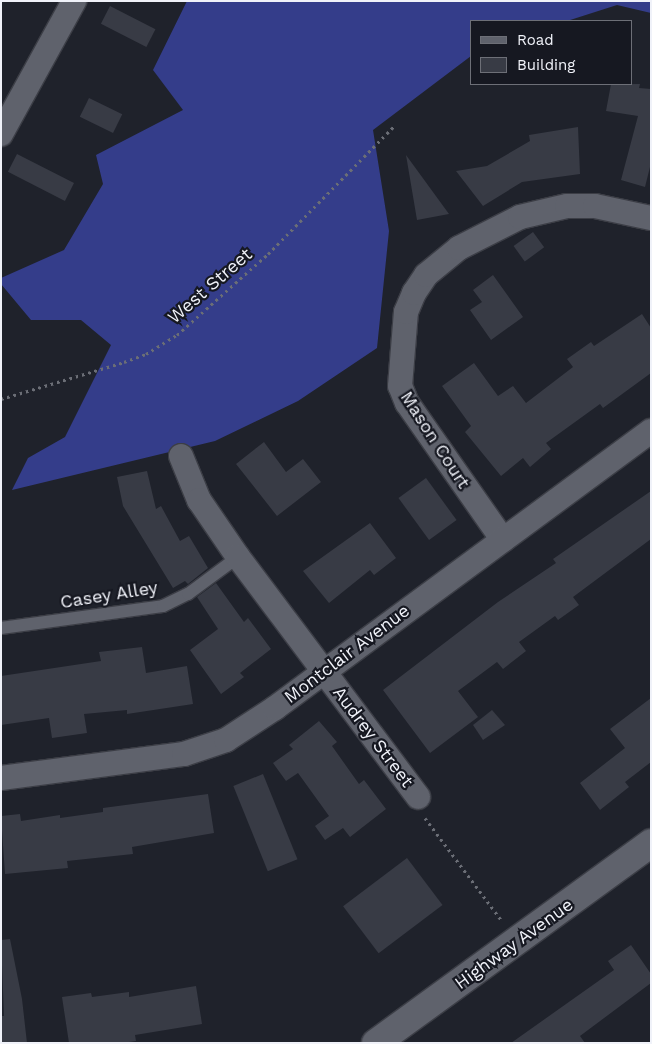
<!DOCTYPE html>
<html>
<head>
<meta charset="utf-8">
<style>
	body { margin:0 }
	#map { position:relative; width:652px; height:1044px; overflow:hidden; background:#1f222b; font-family:"Work Sans",sans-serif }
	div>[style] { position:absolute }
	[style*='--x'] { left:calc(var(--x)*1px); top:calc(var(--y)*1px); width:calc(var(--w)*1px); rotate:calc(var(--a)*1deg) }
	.forest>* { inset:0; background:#343d8a }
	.building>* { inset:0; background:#383b45; transform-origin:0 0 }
	.path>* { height:3px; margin-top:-1.5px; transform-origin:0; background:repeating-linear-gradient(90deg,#6b6e76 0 2.5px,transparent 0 6.5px) }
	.roads { filter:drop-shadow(1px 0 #3c3e46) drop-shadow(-1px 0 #3c3e46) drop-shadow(0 1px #3c3e46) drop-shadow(0 -1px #3c3e46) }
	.service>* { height:12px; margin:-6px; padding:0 6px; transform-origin:6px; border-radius:6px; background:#5f626c }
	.minor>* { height:24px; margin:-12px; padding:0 12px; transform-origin:12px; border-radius:12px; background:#5f626c }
	.secondary>* { height:28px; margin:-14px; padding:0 14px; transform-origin:14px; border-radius:14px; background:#5f626c }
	span { translate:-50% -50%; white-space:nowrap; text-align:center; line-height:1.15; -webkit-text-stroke:4.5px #161821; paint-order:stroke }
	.street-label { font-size:18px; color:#f0f2f9 }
	.frame { position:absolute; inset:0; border:2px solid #f0f2f9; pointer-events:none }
	.legend { position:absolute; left:470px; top:20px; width:162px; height:65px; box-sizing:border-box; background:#161821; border:1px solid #6d6f77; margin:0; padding:6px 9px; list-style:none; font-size:15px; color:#f0f2f9 }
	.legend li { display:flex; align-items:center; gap:10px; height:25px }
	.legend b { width:25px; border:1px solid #6d6f77 }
</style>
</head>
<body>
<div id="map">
	<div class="forest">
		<div style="clip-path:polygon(187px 1px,651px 1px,651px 13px,617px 5px,567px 21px,471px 21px,471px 56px,373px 130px,389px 231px,377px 348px,298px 401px,215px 441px,12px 490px,28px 458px,65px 437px,111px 345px,81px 320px,31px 320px,1px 284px,1px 278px,64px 250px,103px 184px,96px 155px,183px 110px,153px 70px)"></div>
	</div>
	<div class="building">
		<div style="left:110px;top:6px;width:51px;height:20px;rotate:27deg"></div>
		<div style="clip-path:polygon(611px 84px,640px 84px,639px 88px,651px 89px,651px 163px,645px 187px,621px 180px,638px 116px,606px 111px)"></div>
		<div style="left:89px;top:98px;width:37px;height:21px;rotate:26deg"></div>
		<div style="clip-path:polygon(578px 127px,580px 174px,522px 182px,483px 206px,456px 171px,487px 166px,530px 141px,529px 135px)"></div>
		<div style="left:17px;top:154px;width:64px;height:20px;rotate:27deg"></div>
		<div style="clip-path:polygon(406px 155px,449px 214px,417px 220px)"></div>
		<div style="left:533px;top:232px;width:19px;height:24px;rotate:54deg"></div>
		<div style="clip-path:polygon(493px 275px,523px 317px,491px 340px,470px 310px,482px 302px,473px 290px)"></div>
		<div style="clip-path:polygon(642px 314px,651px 328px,651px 373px,603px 408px,600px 404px,546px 443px,551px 449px,530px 467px,523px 458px,501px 476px,465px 432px,471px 426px,442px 386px,474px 363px,498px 396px,513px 386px,526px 403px,573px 367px,567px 359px,591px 342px,594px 346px)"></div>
		<div style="clip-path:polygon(264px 442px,286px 472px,303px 459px,321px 482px,277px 516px,236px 464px)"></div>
		<div style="clip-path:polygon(147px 471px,156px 509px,161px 506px,180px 541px,189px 536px,208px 568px,188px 584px,185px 581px,173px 588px,123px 506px,117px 477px)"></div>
		<div style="left:426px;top:478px;width:52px;height:34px;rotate:54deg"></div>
		<div style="clip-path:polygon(651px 491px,651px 539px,573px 597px,579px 605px,558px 620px,555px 616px,519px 642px,526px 651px,503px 669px,497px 662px,458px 691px,478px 717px,430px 753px,383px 690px,498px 602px,556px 563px,553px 559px)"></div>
		<div style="clip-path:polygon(370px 523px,396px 558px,374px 575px,370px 570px,329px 603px,303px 571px)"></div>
		<div style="clip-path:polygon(216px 583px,244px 622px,248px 618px,271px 649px,240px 673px,244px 677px,221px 694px,190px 650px,218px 629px,197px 597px)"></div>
		<div style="clip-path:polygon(142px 647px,146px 673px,187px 666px,193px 704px,127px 714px,127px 710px,84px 714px,87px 733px,52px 738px,49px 718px,1px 725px,1px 676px,101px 661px,99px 652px)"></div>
		<div style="clip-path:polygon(651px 698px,651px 762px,625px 782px,629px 787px,600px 810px,580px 783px,625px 748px,610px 729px)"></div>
		<div style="clip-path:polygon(492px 710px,505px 725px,483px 740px,473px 725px)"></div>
		<div style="clip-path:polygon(319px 721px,337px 742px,332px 746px,359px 784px,364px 780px,386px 809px,350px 837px,343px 828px,325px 840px,315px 826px,329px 816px,298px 773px,286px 781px,273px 763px,293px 749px,289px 745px)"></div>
		<div style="left:263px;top:774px;width:92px;height:32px;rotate:68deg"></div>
		<div style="clip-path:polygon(208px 794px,214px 833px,132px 847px,133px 854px,67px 861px,68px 868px,5px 874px,1px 816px,20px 814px,21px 821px,60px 815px,60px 818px,103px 812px,103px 808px)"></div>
		<div style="left:407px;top:858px;width:59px;height:80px;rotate:53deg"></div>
		<div style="clip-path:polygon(10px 939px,22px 999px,27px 1043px,1px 1043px,1px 1016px,4px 1016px,1px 940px)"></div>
		<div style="clip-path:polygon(631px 945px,651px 974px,651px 983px,580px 1036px,585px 1043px,511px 1043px,614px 970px,608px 961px)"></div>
		<div style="clip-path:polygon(196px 986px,202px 1024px,135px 1035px,136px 1041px,122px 1043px,69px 1043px,62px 997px,91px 993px,92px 997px,129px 992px,129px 997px)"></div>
	</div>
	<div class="path">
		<div style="--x:1;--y:399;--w:128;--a:-16.7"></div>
		<div style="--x:124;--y:362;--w:23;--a:-20"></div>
		<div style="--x:146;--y:354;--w:36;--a:-32"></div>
		<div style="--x:177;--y:335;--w:122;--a:-41.7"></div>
		<div style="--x:268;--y:254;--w:181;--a:-45.4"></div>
		<div style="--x:425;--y:818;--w:129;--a:53.2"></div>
	</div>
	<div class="roads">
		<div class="service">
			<div style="--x:1;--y:628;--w:163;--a:-7.7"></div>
			<div style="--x:163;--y:606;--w:28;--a:-26"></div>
			<div style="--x:188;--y:594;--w:62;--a:-36.5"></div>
		</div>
		<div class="minor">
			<div style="--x:1;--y:134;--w:152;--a:-61.2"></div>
			<div style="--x:181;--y:456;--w:48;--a:67.8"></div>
			<div style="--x:199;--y:500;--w:69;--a:55.6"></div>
			<div style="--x:238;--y:557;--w:300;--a:53.1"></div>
			<div style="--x:503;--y:540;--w:167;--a:-125"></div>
			<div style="--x:407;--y:403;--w:18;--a:-112"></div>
			<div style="--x:400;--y:386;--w:74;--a:-85.4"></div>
			<div style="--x:406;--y:312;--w:21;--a:-67"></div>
			<div style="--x:414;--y:293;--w:22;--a:-56"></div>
			<div style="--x:426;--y:275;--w:43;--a:-39.3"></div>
			<div style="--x:459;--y:248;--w:68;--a:-26.9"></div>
			<div style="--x:520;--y:217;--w:48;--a:-13.2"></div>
			<div style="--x:567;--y:206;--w:28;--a:0"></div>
			<div style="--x:595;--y:206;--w:57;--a:12.1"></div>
			<div style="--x:1;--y:778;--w:185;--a:-7.5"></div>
			<div style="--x:184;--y:754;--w:44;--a:-18.4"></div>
			<div style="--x:226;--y:740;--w:59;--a:-33.1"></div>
			<div style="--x:275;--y:708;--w:467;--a:-36.4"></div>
		</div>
		<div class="secondary">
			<div style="--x:376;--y:1043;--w:340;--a:-36"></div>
		</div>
	</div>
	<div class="street-label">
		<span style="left:210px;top:286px;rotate:-41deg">West Street</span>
		<span style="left:435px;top:440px;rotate:57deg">Mason Court</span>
		<span style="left:109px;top:595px;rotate:-9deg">Casey Alley</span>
		<span style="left:347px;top:654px;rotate:-37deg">Montclair Avenue</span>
		<span style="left:373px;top:737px;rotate:53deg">Audrey Street</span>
		<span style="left:514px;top:944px;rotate:-36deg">Highway Avenue</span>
	</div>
	<div class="frame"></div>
	<ul class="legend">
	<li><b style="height:6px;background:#5f626c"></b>Road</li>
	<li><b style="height:14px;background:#383b45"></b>Building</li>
	</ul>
</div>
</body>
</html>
